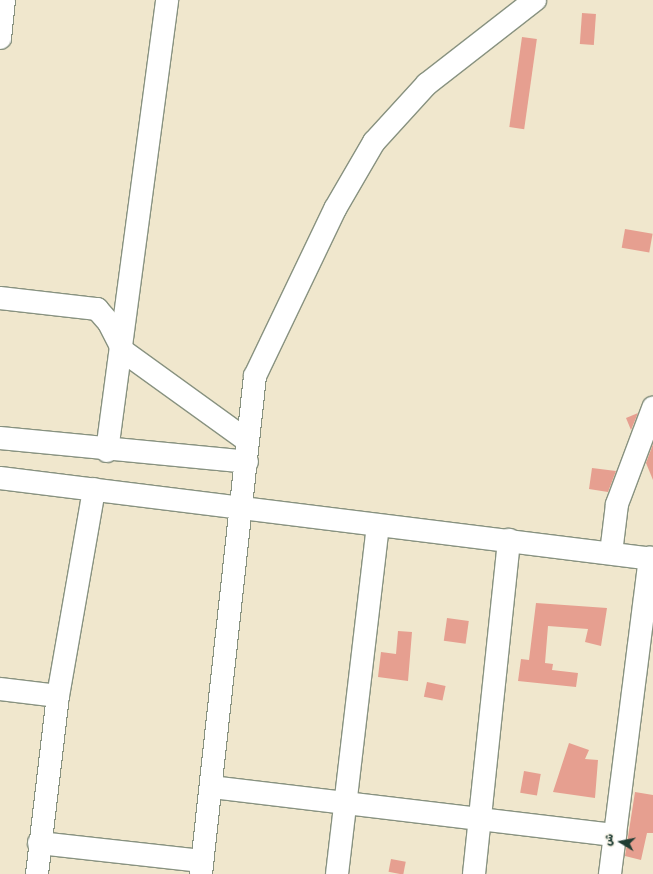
<!DOCTYPE html>
<html>
<head>
<meta charset="utf-8">
<style>
	body { margin:0 }
	#map { position:relative; width:653px; height:874px; overflow:hidden; background:#f0e7cd; font-family:"Architects Daughter","Playpen Sans Arabic",sans-serif }
	div>[style] { position:absolute }
	[style*='--x'] { left:calc(var(--x)*1px); top:calc(var(--y)*1px); width:calc(var(--w)*1px); rotate:calc(var(--a)*1deg) }
	.building>* { inset:0; background:#e69f90; transform-origin:0 0 }
	.roads { filter:drop-shadow(1px 0 #889280) drop-shadow(-1px 0 #889280) drop-shadow(0 1px #889280) drop-shadow(0 -1px #889280) }
	.minor>* { height:22px; margin:-11px; padding:0 11px; transform-origin:11px; border-radius:11px; background:#fff }
	span { translate:-50% -50%; white-space:nowrap; text-align:center; line-height:1.15; -webkit-text-stroke:3.5px #f7f3e8; paint-order:stroke }
	.north { position:absolute; left:601px; top:822px; width:40px; height:40px; -webkit-text-stroke:3px #f7f3e8; paint-order:stroke; rotate:280deg; font-size:11px; font-weight:700; line-height:16px; text-align:center; color:#1f3d34 }
	.north::after { content:''; display:block; margin:auto; width:14px; height:18px; background:#1f3d34; clip-path:polygon(50% 0,100% 100%,50% 72%,0 100%) }
</style>
</head>
<body>
<div id="map">
	<div class="building">
		<div style="left:582px;top:13px;width:14px;height:31px;rotate:4deg"></div>
		<div style="left:522px;top:37px;width:15px;height:91px;rotate:8deg"></div>
		<div style="left:625px;top:229px;width:28px;height:19px;rotate:10deg"></div>
		<div style="clip-path:polygon(638px 413px,631px 430px,626px 418px)"></div>
		<div style="clip-path:polygon(653px 444px,653px 480px,646px 463px)"></div>
		<div style="clip-path:polygon(592px 468px,616px 471px,608px 492px,589px 489px)"></div>
		<div style="clip-path:polygon(536px 603px,607px 608px,601px 646px,585px 642px,588px 629px,548px 626px,545px 663px,553px 664px,552px 670px,578px 673px,576px 687px,518px 681px,521px 659px,529px 660px)"></div>
		<div style="left:447px;top:618px;width:22px;height:23px;rotate:8deg"></div>
		<div style="clip-path:polygon(398px 631px,412px 632px,408px 681px,378px 677px,381px 652px,396px 654px)"></div>
		<div style="left:427px;top:682px;width:19px;height:15px;rotate:12deg"></div>
		<div style="clip-path:polygon(569px 743px,589px 750px,585px 759px,598px 760px,595px 798px,553px 792px)"></div>
		<div style="left:524px;top:771px;width:17px;height:22px;rotate:10deg"></div>
		<div style="clip-path:polygon(635px 792px,653px 795px,653px 833px,647px 833px,641px 860px,625px 856px)"></div>
		<div style="left:391px;top:859px;width:15px;height:13px;rotate:11deg"></div>
	</div>
	<div class="roads">
		<div class="minor">
			<div style="--x:0;--y:38;--w:38;--a:-84"></div>
			<div style="--x:0;--y:298;--w:98;--a:6.5"></div>
			<div style="--x:97;--y:309;--w:18;--a:49"></div>
			<div style="--x:109;--y:323;--w:31;--a:63"></div>
			<div style="--x:123;--y:351;--w:154;--a:35.8"></div>
			<div style="--x:0;--y:438;--w:248;--a:5.5"></div>
			<div style="--x:107;--y:451;--w:455;--a:-82.4"></div>
			<div style="--x:0;--y:478;--w:658;--a:7.07"></div>
			<div style="--x:611;--y:553;--w:49;--a:-83"></div>
			<div style="--x:617;--y:504;--w:103;--a:-69.4"></div>
			<div style="--x:0;--y:689;--w:58;--a:6.9"></div>
			<div style="--x:211;--y:787;--w:407;--a:6.8"></div>
			<div style="--x:39;--y:843;--w:164;--a:6.3"></div>
			<div style="--x:37;--y:874;--w:179;--a:-83.3"></div>
			<div style="--x:58;--y:696;--w:210;--a:-80.1"></div>
			<div style="--x:201;--y:874;--w:501;--a:-83.81"></div>
			<div style="--x:255;--y:376;--w:185;--a:-64.4"></div>
			<div style="--x:335;--y:209;--w:78;--a:-59.8"></div>
			<div style="--x:374;--y:142;--w:79;--a:-47.6"></div>
			<div style="--x:427;--y:84;--w:137;--a:-37.9"></div>
			<div style="--x:337;--y:874;--w:350;--a:-83.3"></div>
			<div style="--x:474;--y:874;--w:336;--a:-84"></div>
			<div style="--x:610;--y:874;--w:319;--a:-82.8"></div>
		</div>
	</div>
	<div class="north">ش</div>
</div>
</body>
</html>
